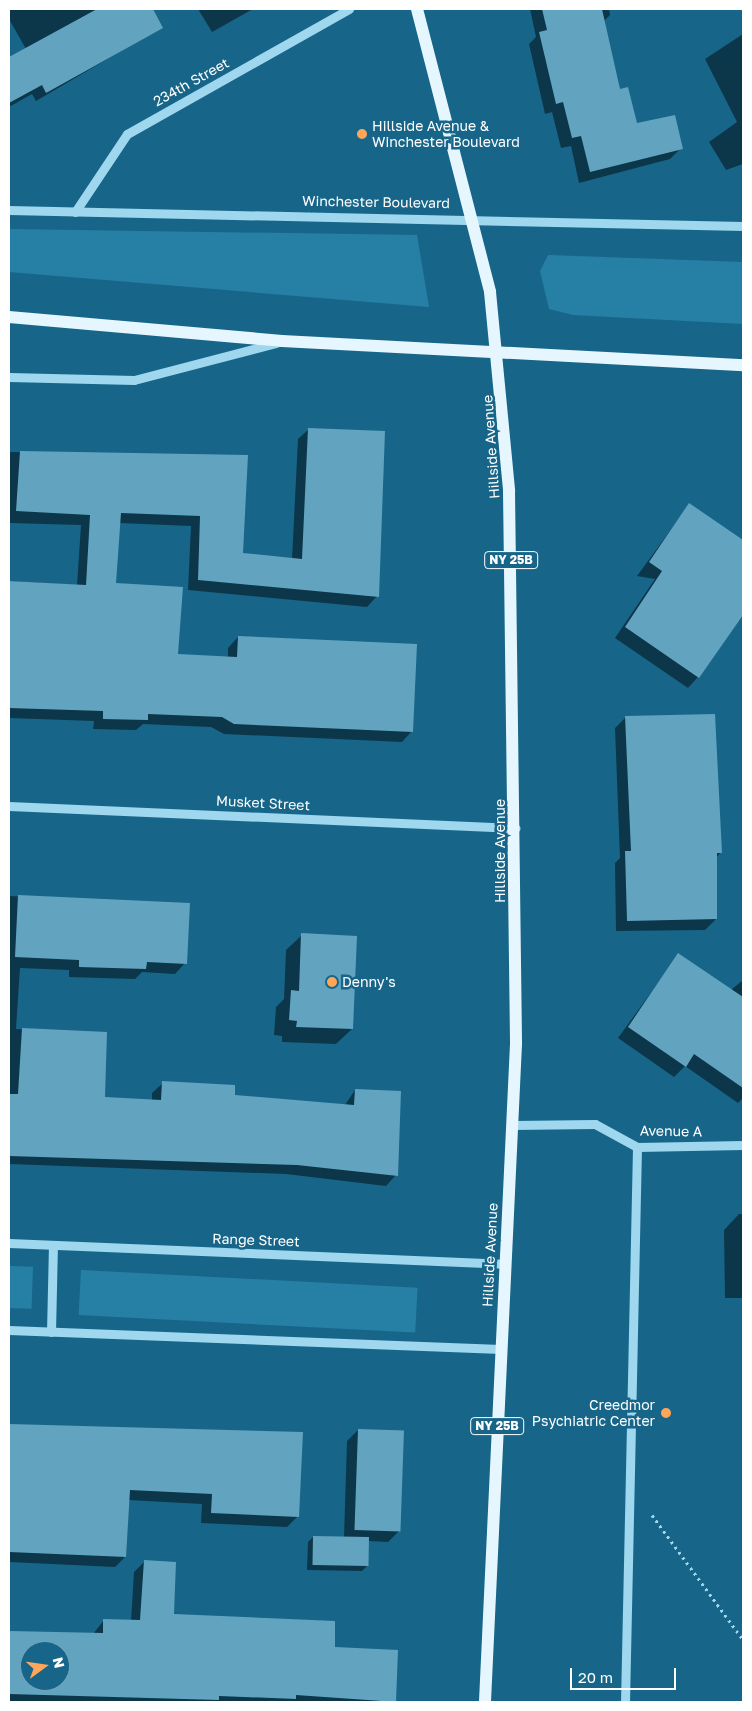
<!DOCTYPE html>
<html>
<head>
<meta charset="utf-8">
<style>
	body { margin:0 }
	#map { position:relative; width:752px; height:1711px; overflow:hidden; background:#176689; font-family:"Golos Text",sans-serif }
	div>[style] { position:absolute }
	[style*='--x'] { left:calc(var(--x)*1px); top:calc(var(--y)*1px); width:calc(var(--w)*1px); rotate:calc(var(--a)*1deg) }
	.green>* { inset:0; background:#2680a6; transform-origin:0 0 }
	.shadow>* { inset:0; background:#0007 }
	.building>* { inset:0; background:#62a4c0; transform-origin:0 0 }
	.path>* { height:3px; margin-top:-1.5px; transform-origin:0; background:repeating-linear-gradient(90deg,#9ed7ee 0 2.5px,transparent 0 6.5px) }
	.minor>* { height:9px; margin:-4.5px; padding:0 4.5px; transform-origin:4.5px; border-radius:4.5px; background:#9ed7ee }
	.major>* { height:12px; margin:-6px; padding:0 6px; transform-origin:6px; border-radius:6px; background:#e5f6ff }
	.dots>* { width:14px; height:14px; translate:-50% -50%; box-sizing:border-box; border:2px solid #176689; border-radius:50% }
	span { translate:-50% -50%; white-space:nowrap; text-align:center; line-height:1.15; -webkit-text-stroke:5px #176689; paint-order:stroke }
	.shield-label span { padding:1px 4px; background:#176689; border:1px solid; border-radius:4px; -webkit-text-stroke-width:0 }
	.shield-label { font-size:12px; color:#fff; font-weight:700 }
	.street-label { font-size:14px; color:#fff }
	.poi-label { font-size:14px; color:#fff }
	.left { translate:0 -50%; text-align:left }
	.right { translate:-100% -50%; text-align:right }
	.frame { position:absolute; inset:0; border:10px solid #fff; pointer-events:none }
	.north { position:absolute; left:20px; top:1641px; width:50px; height:50px; box-sizing:border-box; background:#176689; border:1px solid #74a3b8; border-radius:50%; rotate:76deg; font-size:14px; font-weight:700; line-height:20px; text-align:center; color:#fff }
	.north::after { content:''; display:block; margin:auto; width:18px; height:22px; background:#ffa65b; clip-path:polygon(50% 0,100% 100%,50% 72%,0 100%) }
	.scale { position:absolute; left:570px; top:1668px; width:106px; height:22px; box-sizing:border-box; border:2px solid #fff; border-top:0; padding-left:6px; font-size:15px; line-height:18px; white-space:nowrap; color:#fff; -webkit-text-stroke:4px #176689; paint-order:stroke }
</style>
</head>
<body>
<div id="map">
	<div class="green">
		<div style="clip-path:polygon(9px 229px,417px 235px,429px 307px,9px 272px)"></div>
		<div style="clip-path:polygon(548px 255px,743px 262px,743px 324px,573px 315px,549px 309px,540px 271px)"></div>
		<div style="left:9px;top:1266px;width:24px;height:42px;rotate:2deg"></div>
		<div style="left:81px;top:1270px;width:337px;height:45px;rotate:3deg"></div>
	</div>
	<div class="shadow">
		<div style="clip-path:polygon(9px 9px,151px 9px,162px 27px,36px 101px,32px 94px,9px 107px,9px 59px,26px 49px,9px 19px)"></div>
		<div style="clip-path:polygon(198px 9px,253px 9px,212px 32px)"></div>
		<div style="clip-path:polygon(530px 9px,609px 9px,610px 15px,603px 22px,619px 91px,636px 125px,681px 148px,670px 159px,579px 183px,571px 146px,561px 148px,552px 112px,545px 114px,529px 44px,536px 37px)"></div>
		<div style="clip-path:polygon(743px 34px,743px 164px,726px 170px,709px 142px,737px 122px,705px 59px)"></div>
		<div style="clip-path:polygon(309px 429px,377px 596px,367px 607px,188px 590px,191px 526px,119px 523px,115px 584px,177px 655px,228px 657px,228px 648px,238px 637px,412px 731px,402px 742px,224px 734px,211px 727px,143px 724px,136px 730px,93px 729px,94px 721px,9px 718px,9px 581px,77px 585px,81px 525px,9px 523px,9px 452px,246px 456px,242px 554px,292px 559px,298px 439px)"></div>
		<div style="clip-path:polygon(689px 505px,743px 542px,743px 590px,686px 583px,698px 677px,688px 688px,615px 638px,655px 579px,637px 576px)"></div>
		<div style="clip-path:polygon(626px 717px,721px 852px,716px 858px,716px 919px,705px 930px,616px 931px,615px 863px,620px 858px,615px 728px)"></div>
		<div style="clip-path:polygon(9px 896px,188px 904px,185px 963px,175px 974px,142px 972px,135px 979px,69px 977px,69px 970px,20px 968px,16px 1029px,106px 1033px,103px 1098px,152px 1101px,152px 1093px,163px 1083px,233px 1096px,345px 1105px,355px 1090px,396px 1175px,386px 1186px,286px 1174px,9px 1164px)"></div>
		<div style="clip-path:polygon(302px 935px,352px 1029px,336px 1044px,282px 1042px,282px 1036px,274px 1035px,276px 1007px,284px 999px,286px 950px)"></div>
		<div style="clip-path:polygon(679px 954px,731px 990px,743px 980px,743px 1098px,738px 1103px,685px 1066px,674px 1077px,618px 1038px)"></div>
		<div style="clip-path:polygon(739px 1214px,743px 1214px,743px 1298px,725px 1298px,724px 1230px)"></div>
		<div style="clip-path:polygon(9px 1425px,301px 1433px,298px 1516px,287px 1527px,201px 1523px,202px 1504px,128px 1500px,125px 1557px,115px 1567px,9px 1562px)"></div>
		<div style="clip-path:polygon(358px 1430px,399px 1531px,388px 1542px,368px 1541px,367px 1566px,362px 1571px,307px 1570px,308px 1542px,313px 1537px,344px 1537px,347px 1441px)"></div>
		<div style="clip-path:polygon(evenodd,144px 1562px,173px 1615px,333px 1648px,397px 1651px,395px 1702px,9px 1702px,9px 1632px,93px 1634px,104px 1620px,131px 1621px,134px 1572px,144px 1562px,30px 1651px,60px 1651px,60px 1681px,30px 1681px,30px 1651px)"></div>
	</div>
	<div class="building">
		<div style="clip-path:polygon(97px 9px,153px 9px,163px 28px,46px 93px,42px 85px,9px 103px,9px 57px)"></div>
		<div style="clip-path:polygon(542px 9px,602px 9px,620px 89px,628px 87px,637px 123px,675px 115px,683px 149px,590px 172px,581px 136px,572px 138px,563px 102px,556px 104px,539px 32px,547px 30px)"></div>
		<div style="clip-path:polygon(308px 428px,385px 431px,379px 597px,198px 580px,200px 516px,121px 513px,116px 583px,183px 587px,178px 654px,237px 657px,238px 636px,417px 644px,413px 732px,234px 724px,222px 717px,148px 714px,148px 720px,103px 719px,103px 711px,9px 708px,9px 581px,86px 585px,90px 515px,16px 511px,20px 451px,248px 455px,243px 553px,302px 559px)"></div>
		<div style="clip-path:polygon(689px 503px,743px 540px,743px 615px,699px 678px,625px 627px,662px 571px,649px 562px)"></div>
		<div style="clip-path:polygon(715px 714px,722px 853px,717px 853px,717px 919px,627px 921px,625px 851px,631px 851px,625px 716px)"></div>
		<div style="clip-path:polygon(18px 895px,190px 903px,187px 964px,147px 962px,146px 969px,79px 967px,79px 960px,15px 957px)"></div>
		<div style="clip-path:polygon(301px 933px,357px 936px,353px 1029px,296px 1027px,297px 1021px,289px 1020px,291px 990px,299px 991px)"></div>
		<div style="clip-path:polygon(678px 953px,743px 997px,743px 1088px,694px 1054px,686px 1067px,628px 1027px)"></div>
		<div style="clip-path:polygon(22px 1028px,107px 1032px,105px 1097px,161px 1100px,162px 1081px,235px 1085px,235px 1095px,354px 1105px,355px 1089px,401px 1091px,398px 1176px,297px 1165px,9px 1156px,9px 1094px,18px 1094px)"></div>
		<div style="clip-path:polygon(9px 1424px,303px 1432px,299px 1517px,211px 1513px,212px 1494px,130px 1490px,126px 1557px,9px 1552px)"></div>
		<div style="left:358px;top:1429px;width:46px;height:101px;rotate:2deg"></div>
		<div style="left:313px;top:1536px;width:56px;height:29px;rotate:1deg"></div>
		<div style="clip-path:polygon(evenodd,144px 1560px,176px 1562px,174px 1614px,335px 1621px,335px 1647px,398px 1650px,396px 1702px,296px 1695px,296px 1699px,219px 1696px,219px 1700px,9px 1694px,9px 1631px,103px 1633px,103px 1619px,140px 1620px,144px 1560px,30px 1651px,60px 1651px,60px 1681px,30px 1681px,30px 1651px)"></div>
	</div>
	<div class="path">
		<div style="--x:652;--y:1515;--w:155;--a:53.9"></div>
	</div>
	<div class="minor">
		<div style="--x:9;--y:210;--w:734;--a:1.25"></div>
		<div style="--x:75;--y:212;--w:94;--a:-56.3"></div>
		<div style="--x:127;--y:134;--w:255;--a:-29.4"></div>
		<div style="--x:9;--y:377;--w:125;--a:1.4"></div>
		<div style="--x:134;--y:380;--w:147;--a:-14.6"></div>
		<div style="--x:9;--y:806;--w:507;--a:2.48"></div>
		<div style="--x:513;--y:1125;--w:82;--a:-0.7"></div>
		<div style="--x:595;--y:1124;--w:48;--a:28.7"></div>
		<div style="--x:637;--y:1147;--w:106;--a:-1.1"></div>
		<div style="--x:9;--y:1243;--w:494;--a:2.4"></div>
		<div style="--x:9;--y:1330;--w:492;--a:2.2"></div>
		<div style="--x:51;--y:1332;--w:87;--a:-88.7"></div>
		<div style="--x:625;--y:1702;--w:555;--a:-88.76"></div>
	</div>
	<div class="major">
		<div style="--x:417;--y:9;--w:292;--a:75.5"></div>
		<div style="--x:490;--y:292;--w:200;--a:84.5"></div>
		<div style="--x:509;--y:491;--w:553;--a:89.27"></div>
		<div style="--x:516;--y:1044;--w:659;--a:92.7"></div>
		<div style="--x:9;--y:317;--w:274;--a:5"></div>
		<div style="--x:282;--y:341;--w:462;--a:3"></div>
	</div>
	<div class="dots">
		<div style="left:362px;top:134px;background:#ffa65b"></div>
		<div style="left:332px;top:982px;background:#ffa65b"></div>
		<div style="left:666px;top:1413px;background:#ffa65b"></div>
	</div>
	<div class="shield-label">
		<span style="left:511px;top:560px">NY 25B</span>
		<span style="left:497px;top:1426px">NY 25B</span>
	</div>
	<div class="street-label">
		<span style="left:191px;top:82px;rotate:-29deg">234th Street</span>
		<span style="left:376px;top:202px;rotate:1deg">Winchester Boulevard</span>
		<span style="left:491px;top:447px;rotate:-94deg">Hillside Avenue</span>
		<span style="left:263px;top:803px;rotate:3deg">Musket Street</span>
		<span style="left:500px;top:851px;rotate:-90deg">Hillside Avenue</span>
		<span style="left:671px;top:1131px;rotate:1deg">Avenue A</span>
		<span style="left:256px;top:1240px;rotate:2deg">Range Street</span>
		<span style="left:490px;top:1255px;rotate:-87deg">Hillside Avenue</span>
	</div>
	<div class="poi-label">
		<span class="left" style="left:372px;top:134px">Hillside Avenue &amp;<br>Winchester Boulevard</span>
		<span class="left" style="left:342px;top:982px">Denny's</span>
		<span class="right" style="left:655px;top:1413px">Creedmor<br>Psychiatric Center</span>
	</div>
	<div class="frame"></div>
	<div class="north">N</div>
	<div class="scale">20 m</div>
</div>
</body>
</html>
